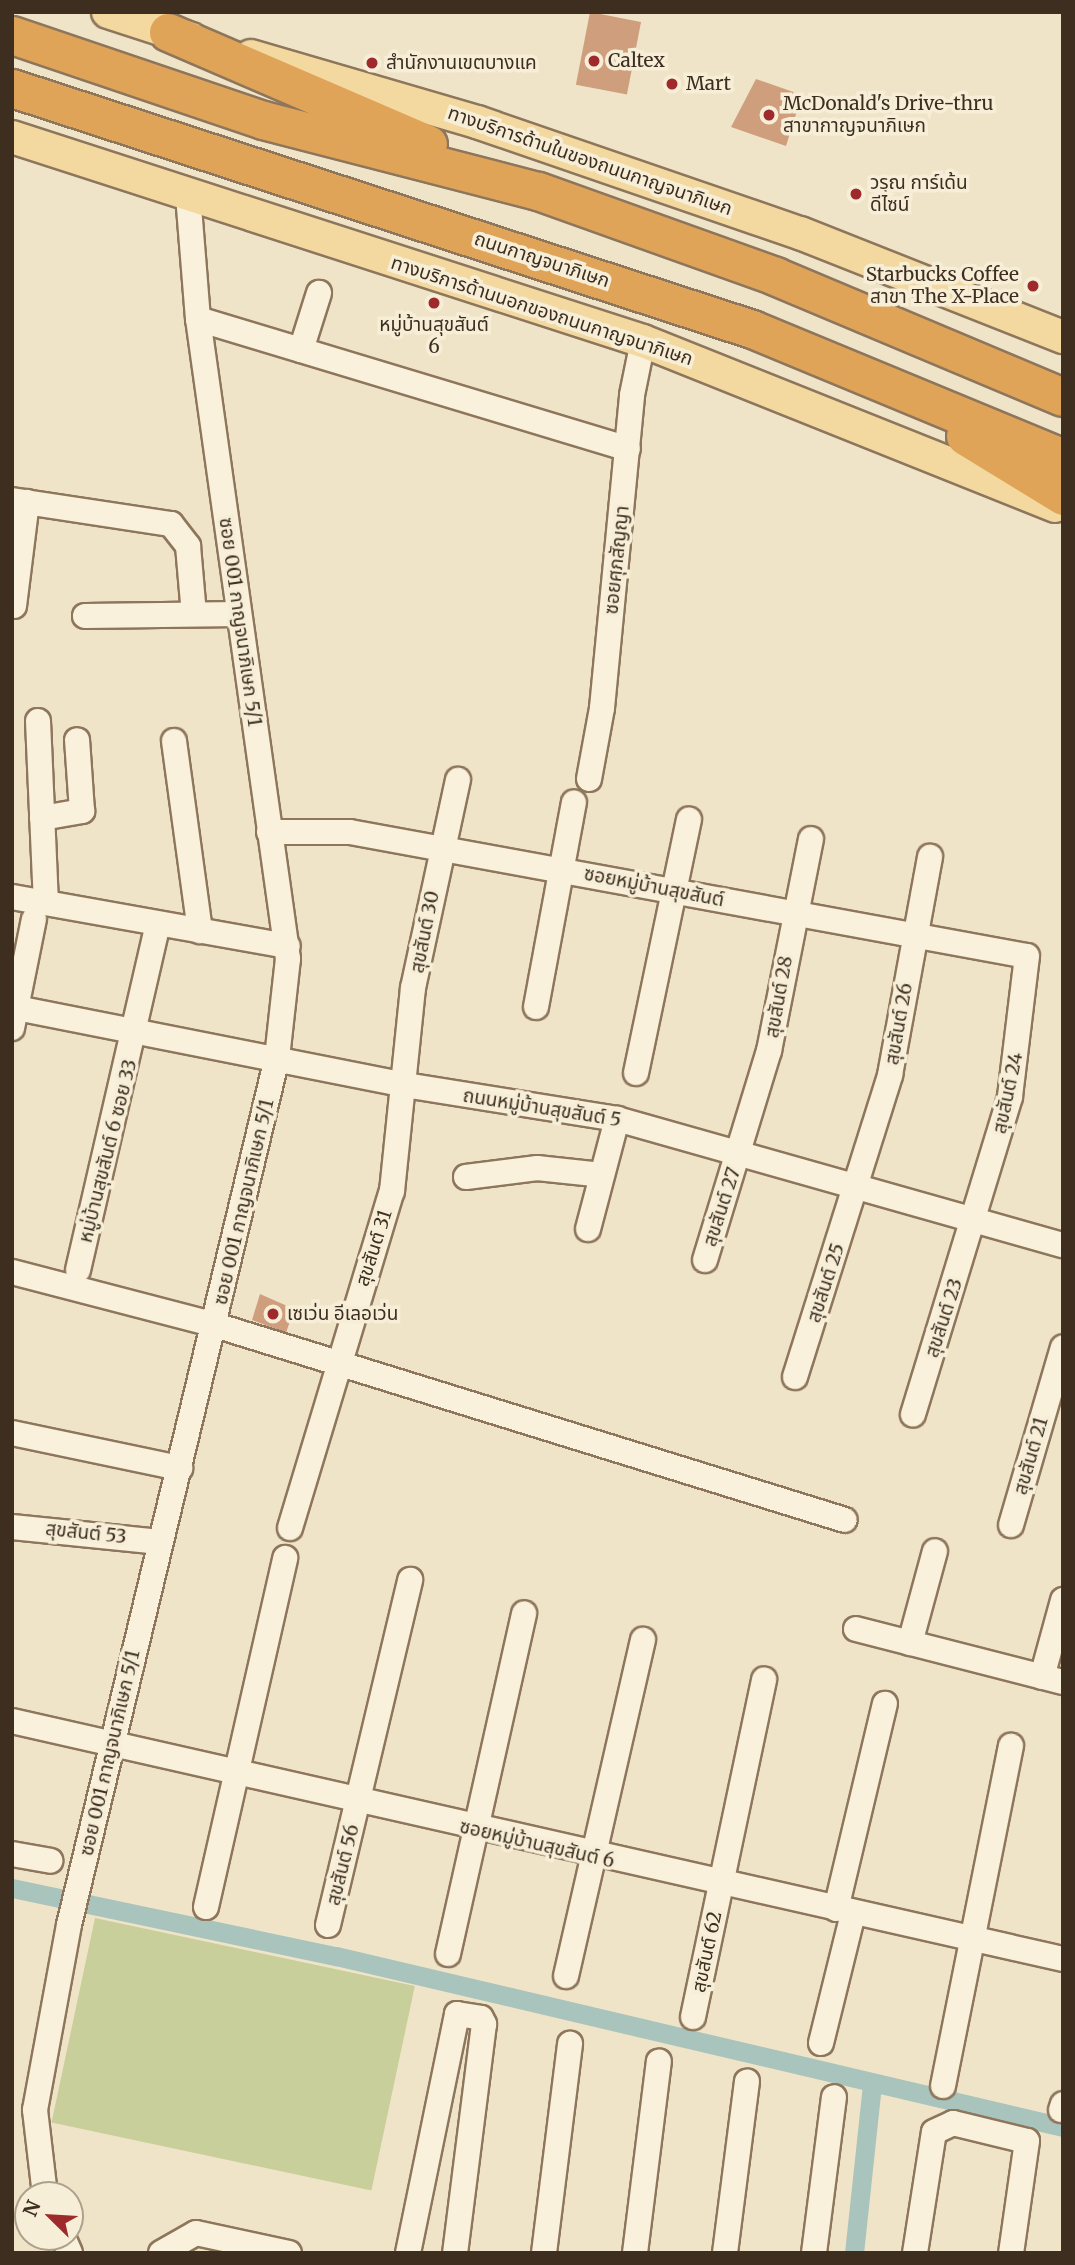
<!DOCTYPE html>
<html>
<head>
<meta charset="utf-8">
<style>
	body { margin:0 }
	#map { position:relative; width:1075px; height:2265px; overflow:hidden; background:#f0e4c8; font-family:Merriweather,"Noto Sans Thai",serif }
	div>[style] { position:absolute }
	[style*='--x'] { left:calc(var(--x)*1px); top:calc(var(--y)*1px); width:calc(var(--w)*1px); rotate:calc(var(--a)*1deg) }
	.green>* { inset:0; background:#c9cf9b; transform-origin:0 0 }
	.canal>* { height:19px; margin:-9.5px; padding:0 9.5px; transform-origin:9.5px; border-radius:9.5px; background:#a9c4bc }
	.building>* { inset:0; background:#cf9f7d; transform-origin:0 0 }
	.roads { filter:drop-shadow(2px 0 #8d765c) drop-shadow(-2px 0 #8d765c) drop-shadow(0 2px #8d765c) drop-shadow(0 -2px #8d765c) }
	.minor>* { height:24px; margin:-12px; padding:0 12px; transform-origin:12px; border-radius:12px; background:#faf1dc }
	.major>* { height:32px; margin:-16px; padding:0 16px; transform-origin:16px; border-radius:16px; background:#f3d9a0 }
	.highway>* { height:37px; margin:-18.5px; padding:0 18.5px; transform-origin:18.5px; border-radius:18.5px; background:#e0a458 }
	.dots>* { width:19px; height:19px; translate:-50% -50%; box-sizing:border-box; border:4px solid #f7eed8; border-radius:50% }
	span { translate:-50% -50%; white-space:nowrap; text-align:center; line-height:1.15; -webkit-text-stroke:7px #f7eed8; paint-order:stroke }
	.poi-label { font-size:19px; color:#3d2e20 }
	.left { translate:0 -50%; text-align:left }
	.right { translate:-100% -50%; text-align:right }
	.street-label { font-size:19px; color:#3d2e20 }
	.frame { position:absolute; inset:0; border:14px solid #3d2e20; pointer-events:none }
	.north { position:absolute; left:14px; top:2181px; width:70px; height:70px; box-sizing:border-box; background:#f7eed8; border:2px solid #ada18e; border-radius:50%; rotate:294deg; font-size:19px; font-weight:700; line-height:28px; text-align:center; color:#3d2e20 }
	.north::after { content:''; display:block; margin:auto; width:24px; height:32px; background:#9e2a2b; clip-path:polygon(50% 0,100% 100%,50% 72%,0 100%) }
</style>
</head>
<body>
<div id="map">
	<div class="green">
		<div style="left:95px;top:1918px;width:327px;height:209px;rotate:12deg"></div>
	</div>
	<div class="canal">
		<div style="--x:12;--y:1888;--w:331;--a:11.9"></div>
		<div style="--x:336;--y:1956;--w:747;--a:13.24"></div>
		<div style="--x:854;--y:2253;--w:169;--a:-83.9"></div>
	</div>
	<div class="building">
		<div style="left:590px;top:12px;width:52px;height:74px;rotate:11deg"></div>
		<div style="clip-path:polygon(756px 79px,802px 95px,786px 146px,731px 127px)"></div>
		<div style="clip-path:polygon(260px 1294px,294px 1309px,286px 1333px,252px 1320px)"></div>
	</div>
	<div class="roads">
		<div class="minor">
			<div style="--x:198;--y:319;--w:449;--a:16.8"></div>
			<div style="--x:301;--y:350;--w:60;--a:-72.5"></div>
			<div style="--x:12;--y:500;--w:161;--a:8.6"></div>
			<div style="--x:171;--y:524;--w:28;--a:52"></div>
			<div style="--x:188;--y:546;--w:68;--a:85"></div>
			<div style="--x:14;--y:606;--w:105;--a:-82.9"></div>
			<div style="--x:85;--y:616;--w:154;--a:-0.7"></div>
			<div style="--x:38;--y:721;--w:182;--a:87.5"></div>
			<div style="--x:174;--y:741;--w:192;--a:82.2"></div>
			<div style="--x:589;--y:779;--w:72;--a:-79.6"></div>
			<div style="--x:602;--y:708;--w:314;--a:-84.5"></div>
			<div style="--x:632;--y:395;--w:55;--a:-78.5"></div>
			<div style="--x:42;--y:818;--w:41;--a:-9.9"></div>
			<div style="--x:82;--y:811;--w:71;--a:-94"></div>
			<div style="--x:269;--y:832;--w:81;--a:0"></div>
			<div style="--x:350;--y:832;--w:688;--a:10.38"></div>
			<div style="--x:1027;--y:956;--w:142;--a:96.9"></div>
			<div style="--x:1010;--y:1097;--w:332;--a:107"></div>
			<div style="--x:12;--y:897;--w:280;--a:10.1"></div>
			<div style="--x:12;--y:1007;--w:401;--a:11.2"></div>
			<div style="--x:405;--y:1085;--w:215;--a:9.1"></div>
			<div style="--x:617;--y:1119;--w:463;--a:15.8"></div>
			<div style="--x:536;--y:1007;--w:208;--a:-79.5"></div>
			<div style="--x:12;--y:1028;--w:111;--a:-78.6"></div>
			<div style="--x:636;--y:1073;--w:259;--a:-78.2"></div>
			<div style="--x:466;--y:1177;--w:72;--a:-7.2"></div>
			<div style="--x:537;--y:1168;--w:65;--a:6.1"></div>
			<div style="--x:588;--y:1229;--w:114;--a:-75.2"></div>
			<div style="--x:705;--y:1260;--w:219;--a:-73"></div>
			<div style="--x:769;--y:1051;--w:216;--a:-78.8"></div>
			<div style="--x:78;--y:1270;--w:355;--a:-77"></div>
			<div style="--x:12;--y:1272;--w:210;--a:14.6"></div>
			<div style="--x:215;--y:1325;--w:659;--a:17.2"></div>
			<div style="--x:795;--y:1377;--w:317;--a:-72.5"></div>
			<div style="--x:890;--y:1075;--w:222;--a:-79.6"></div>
			<div style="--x:12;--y:1433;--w:172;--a:11.8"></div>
			<div style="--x:1011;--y:1525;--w:185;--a:-73.7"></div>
			<div style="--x:12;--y:1527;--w:149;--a:5.8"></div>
			<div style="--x:290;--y:1528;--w:352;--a:-73.2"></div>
			<div style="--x:392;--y:1191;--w:204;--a:-84.1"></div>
			<div style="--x:413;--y:988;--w:213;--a:-77.8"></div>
			<div style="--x:856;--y:1629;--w:214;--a:14.4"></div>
			<div style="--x:910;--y:1643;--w:95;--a:-74.8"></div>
			<div style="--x:1042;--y:1677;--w:80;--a:-74.7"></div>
			<div style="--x:12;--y:1721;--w:1078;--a:12.76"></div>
			<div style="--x:12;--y:1854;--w:39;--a:10"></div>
			<div style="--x:206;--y:1907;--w:358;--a:-77.2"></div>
			<div style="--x:836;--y:1909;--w:211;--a:-76.6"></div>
			<div style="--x:328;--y:1925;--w:355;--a:-76.6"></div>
			<div style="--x:448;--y:1954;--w:349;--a:-77.4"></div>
			<div style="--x:566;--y:1976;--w:345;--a:-77.1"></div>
			<div style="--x:693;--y:2017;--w:345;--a:-78.1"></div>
			<div style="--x:821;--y:2043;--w:133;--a:-76.1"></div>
			<div style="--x:943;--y:2086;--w:347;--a:-78.7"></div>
			<div style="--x:1061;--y:2110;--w:6;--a:-72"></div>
			<div style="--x:45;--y:2195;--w:86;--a:-96.7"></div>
			<div style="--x:35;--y:2110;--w:188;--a:-79.6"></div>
			<div style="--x:69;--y:1925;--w:892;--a:-76.51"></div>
			<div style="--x:277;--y:1058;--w:100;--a:-83.7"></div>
			<div style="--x:288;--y:959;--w:646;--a:-98"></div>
			<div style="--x:198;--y:319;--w:123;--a:-94.6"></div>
			<div style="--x:63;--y:2237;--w:17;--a:66"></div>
			<div style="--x:161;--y:2253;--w:40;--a:-29.7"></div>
			<div style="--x:196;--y:2233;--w:95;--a:12.1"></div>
			<div style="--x:408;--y:2253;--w:244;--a:-78.4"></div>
			<div style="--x:457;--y:2014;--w:24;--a:9"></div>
			<div style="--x:481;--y:2018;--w:7;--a:63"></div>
			<div style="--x:484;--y:2024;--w:231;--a:97.2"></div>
			<div style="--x:544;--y:2253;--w:211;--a:-82.9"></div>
			<div style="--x:635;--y:2253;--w:193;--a:-82.9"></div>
			<div style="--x:725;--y:2253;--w:173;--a:-82.7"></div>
			<div style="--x:814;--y:2253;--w:157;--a:-82.7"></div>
			<div style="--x:915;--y:2253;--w:122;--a:-81.1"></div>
			<div style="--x:934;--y:2132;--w:21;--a:-25"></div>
			<div style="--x:953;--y:2123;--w:76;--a:13.7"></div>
			<div style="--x:1027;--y:2141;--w:113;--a:98.1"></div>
		</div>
		<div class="major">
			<div style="--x:108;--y:12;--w:87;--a:18"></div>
			<div style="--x:251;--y:56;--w:235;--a:16.3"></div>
			<div style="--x:477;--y:122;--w:342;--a:19"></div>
			<div style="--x:800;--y:233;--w:283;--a:21.6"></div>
			<div style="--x:12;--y:137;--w:663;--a:17.92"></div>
			<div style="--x:643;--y:341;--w:444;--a:21.8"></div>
		</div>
		<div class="highway">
			<div style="--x:168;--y:32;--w:283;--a:23.3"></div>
			<div style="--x:12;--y:35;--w:265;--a:18.7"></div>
			<div style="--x:263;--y:120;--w:284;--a:14.5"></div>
			<div style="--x:538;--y:191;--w:252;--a:19.7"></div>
			<div style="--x:775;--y:276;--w:312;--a:22.8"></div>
			<div style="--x:12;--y:88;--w:778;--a:18.04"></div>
			<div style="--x:752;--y:329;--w:337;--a:22.5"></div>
			<div style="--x:965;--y:436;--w:115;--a:31.5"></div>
		</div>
	</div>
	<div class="dots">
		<div style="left:594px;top:61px;background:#9e2a2b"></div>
		<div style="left:372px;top:63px;background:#9e2a2b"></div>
		<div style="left:672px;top:84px;background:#9e2a2b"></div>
		<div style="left:769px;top:115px;background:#9e2a2b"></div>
		<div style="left:856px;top:194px;background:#9e2a2b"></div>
		<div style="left:1033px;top:286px;background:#9e2a2b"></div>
		<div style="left:434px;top:303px;background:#9e2a2b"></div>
		<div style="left:273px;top:1314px;background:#9e2a2b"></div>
	</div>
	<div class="poi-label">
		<span class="left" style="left:608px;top:61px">Caltex</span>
		<span class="left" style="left:386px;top:63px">สำนักงานเขตบางแค</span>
		<span class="left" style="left:686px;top:84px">Mart</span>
		<span class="left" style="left:783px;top:115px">McDonald's Drive-thru<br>สาขากาญจนาภิเษก</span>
		<span class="left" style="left:870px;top:194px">วรุณ การ์เด้น<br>ดีไซน์</span>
		<span class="right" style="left:1019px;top:286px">Starbucks Coffee<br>สาขา The X-Place</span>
		<span style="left:434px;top:336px">หมู่บ้านสุขสันต์<br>6</span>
		<span class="left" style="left:287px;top:1314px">เซเว่น อีเลอเว่น</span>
	</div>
	<div class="street-label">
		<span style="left:590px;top:161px;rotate:19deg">ทางบริการด้านในของถนนกาญจนาภิเษก</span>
		<span style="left:542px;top:260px;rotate:18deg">ถนนกาญจนาภิเษก</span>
		<span style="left:542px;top:311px;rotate:18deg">ทางบริการด้านนอกของถนนกาญจนาภิเษก</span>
		<span style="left:617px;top:560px;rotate:-84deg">ซอยศุภสัญญา</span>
		<span style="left:240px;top:622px;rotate:82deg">ซอย 001 กาญจนาภิเษก 5/1</span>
		<span style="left:654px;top:887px;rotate:11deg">ซอยหมู่บ้านสุขสันต์</span>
		<span style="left:425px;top:932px;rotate:-79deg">สุขสันต์ 30</span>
		<span style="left:779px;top:997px;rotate:-80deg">สุขสันต์ 28</span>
		<span style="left:899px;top:1024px;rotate:-80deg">สุขสันต์ 26</span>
		<span style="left:1008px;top:1093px;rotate:-78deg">สุขสันต์ 24</span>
		<span style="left:542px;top:1108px;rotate:9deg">ถนนหมู่บ้านสุขสันต์ 5</span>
		<span style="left:108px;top:1151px;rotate:-76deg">หมู่บ้านสุขสันต์ 6 ซอย 33</span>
		<span style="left:244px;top:1202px;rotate:-77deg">ซอย 001 กาญจนาภิเษก 5/1</span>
		<span style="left:722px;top:1207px;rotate:-72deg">สุขสันต์ 27</span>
		<span style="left:374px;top:1248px;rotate:-72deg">สุขสันต์ 31</span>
		<span style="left:826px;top:1283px;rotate:-72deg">สุขสันต์ 25</span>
		<span style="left:944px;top:1318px;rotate:-72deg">สุขสันต์ 23</span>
		<span style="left:1031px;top:1456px;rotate:-74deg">สุขสันต์ 21</span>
		<span style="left:86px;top:1533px;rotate:6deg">สุขสันต์ 53</span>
		<span style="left:110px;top:1753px;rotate:-77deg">ซอย 001 กาญจนาภิเษก 5/1</span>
		<span style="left:537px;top:1844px;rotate:13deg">ซอยหมู่บ้านสุขสันต์ 6</span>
		<span style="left:343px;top:1865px;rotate:-76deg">สุขสันต์ 56</span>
		<span style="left:707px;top:1952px;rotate:-78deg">สุขสันต์ 62</span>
	</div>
	<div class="frame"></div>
	<div class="north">N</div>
</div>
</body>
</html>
